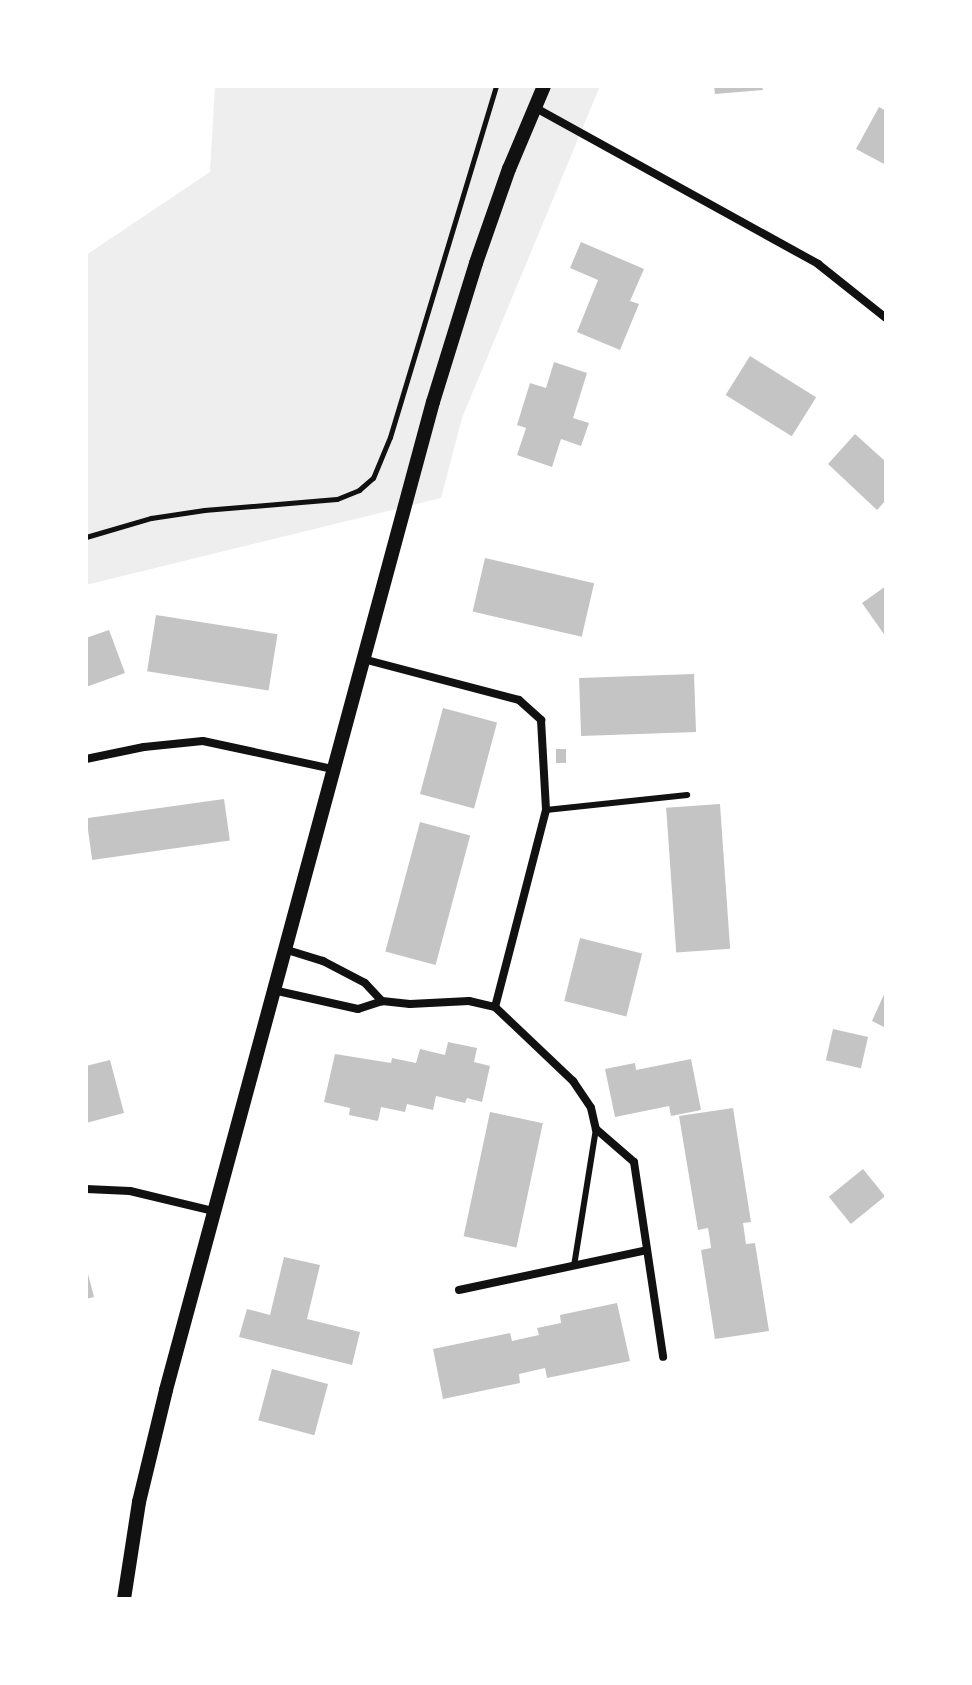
<!DOCTYPE html>
<html>
<head>
<meta charset="utf-8">
<style>
	body { margin:0 }
	#map { position:relative; width:972px; height:1685px; overflow:hidden; background:#fff; font-family:Mulish,sans-serif }
	div>[style] { position:absolute }
	[style*='--x'] { left:calc(var(--x)*1px); top:calc(var(--y)*1px); width:calc(var(--w)*1px); rotate:calc(var(--a)*1deg) }
	.green>* { inset:0; background:#eee }
	.building>* { inset:0; background:#c4c4c4; transform-origin:0 0 }
	.path>* { height:5px; margin:-2.5px; padding:0 2.5px; transform-origin:2.5px; border-radius:2.5px; background:#111 }
	.service>* { height:6px; margin:-3px; padding:0 3px; transform-origin:3px; border-radius:3px; background:#111 }
	.minor>* { height:8px; margin:-4px; padding:0 4px; transform-origin:4px; border-radius:4px; background:#111 }
	.tertiary>* { height:14px; margin:-7px; padding:0 7px; transform-origin:7px; border-radius:7px; background:#111 }
	span { translate:-50% -50%; white-space:nowrap; text-align:center; line-height:1.15; -webkit-text-stroke:8px #fff; paint-order:stroke }
	.frame { position:absolute; inset:0; border:88px solid #fff; pointer-events:none }
</style>
</head>
<body>
<div id="map">
	<div class="green">
		<div style="clip-path:polygon(215px 86px,600px 86px,462px 418px,441px 498px,86px 585px,86px 255px,210px 172px)"></div>
	</div>
	<div class="building">
		<div style="clip-path:polygon(714px 86px,762px 86px,763px 90px,715px 94px)"></div>
		<div style="clip-path:polygon(879px 107px,886px 111px,886px 165px,856px 149px)"></div>
		<div style="clip-path:polygon(581px 242px,644px 269px,630px 301px,639px 304px,620px 350px,577px 332px,598px 280px,570px 268px)"></div>
		<div style="left:750px;top:356px;width:78px;height:46px;rotate:32deg"></div>
		<div style="clip-path:polygon(554px 362px,587px 373px,573px 418px,589px 423px,581px 446px,561px 439px,552px 467px,517px 455px,526px 428px,517px 425px,530px 383px,546px 388px)"></div>
		<div style="clip-path:polygon(855px 434px,886px 462px,886px 500px,877px 510px,828px 464px)"></div>
		<div style="left:485px;top:558px;width:112px;height:55px;rotate:13deg"></div>
		<div style="clip-path:polygon(886px 586px,886px 637px,862px 603px)"></div>
		<div style="left:156px;top:615px;width:123px;height:57px;rotate:9deg"></div>
		<div style="clip-path:polygon(109px 630px,125px 673px,86px 687px,86px 638px)"></div>
		<div style="left:694px;top:674px;width:58px;height:115px;rotate:88deg"></div>
		<div style="left:443px;top:708px;width:56px;height:89px;rotate:15deg"></div>
		<div style="left:556px;top:749px;width:10px;height:14px"></div>
		<div style="left:224px;top:799px;width:42px;height:139px;rotate:82deg"></div>
		<div style="left:720px;top:804px;width:145px;height:54px;rotate:86deg"></div>
		<div style="left:420px;top:822px;width:52px;height:134px;rotate:15deg"></div>
		<div style="left:580px;top:938px;width:64px;height:65px;rotate:14deg"></div>
		<div style="clip-path:polygon(886px 990px,886px 1028px,872px 1021px)"></div>
		<div style="left:833px;top:1029px;width:36px;height:32px;rotate:13deg"></div>
		<div style="clip-path:polygon(448px 1042px,477px 1048px,474px 1062px,490px 1066px,482px 1102px,467px 1098px,465px 1103px,436px 1096px,433px 1110px,407px 1104px,405px 1112px,381px 1107px,378px 1121px,349px 1115px,350px 1108px,324px 1102px,335px 1054px,391px 1063px,392px 1058px,416px 1063px,420px 1049px,445px 1055px)"></div>
		<div style="clip-path:polygon(691px 1059px,701px 1110px,671px 1116px,669px 1106px,615px 1117px,605px 1069px,635px 1063px,636px 1070px)"></div>
		<div style="clip-path:polygon(110px 1060px,124px 1113px,86px 1123px,86px 1066px)"></div>
		<div style="clip-path:polygon(733px 1108px,751px 1222px,743px 1223px,746px 1244px,755px 1243px,769px 1331px,715px 1339px,701px 1250px,711px 1248px,710px 1240px,708px 1228px,698px 1230px,679px 1116px)"></div>
		<div style="left:490px;top:1112px;width:54px;height:127px;rotate:12deg"></div>
		<div style="left:863px;top:1169px;width:35px;height:44px;rotate:51deg"></div>
		<div style="clip-path:polygon(284px 1257px,320px 1265px,307px 1319px,360px 1332px,352px 1365px,239px 1337px,247px 1309px,270px 1315px)"></div>
		<div style="clip-path:polygon(87px 1270px,94px 1297px,86px 1299px,86px 1271px)"></div>
		<div style="clip-path:polygon(617px 1303px,630px 1361px,547px 1378px,545px 1368px,519px 1374px,520px 1383px,443px 1399px,433px 1349px,510px 1333px,512px 1341px,539px 1335px,537px 1328px,561px 1323px,560px 1315px)"></div>
		<div style="left:272px;top:1369px;width:58px;height:53px;rotate:15deg"></div>
	</div>
	<div class="path">
		<div style="--x:86;--y:537;--w:68;--a:-16.3"></div>
		<div style="--x:151;--y:518;--w:54;--a:-8.6"></div>
		<div style="--x:204;--y:510;--w:133;--a:-4.7"></div>
		<div style="--x:337;--y:499;--w:24;--a:-22"></div>
		<div style="--x:359;--y:490;--w:18;--a:-41"></div>
		<div style="--x:373;--y:478;--w:44;--a:-67.5"></div>
		<div style="--x:390;--y:437;--w:367;--a:-73.2"></div>
	</div>
	<div class="service">
		<div style="--x:546;--y:810;--w:142;--a:-6.1"></div>
		<div style="--x:574;--y:1266;--w:139;--a:-80.9"></div>
	</div>
	<div class="minor">
		<div style="--x:534;--y:107;--w:325;--a:28.9"></div>
		<div style="--x:818;--y:264;--w:87;--a:38.5"></div>
		<div style="--x:363;--y:659;--w:161;--a:14.7"></div>
		<div style="--x:519;--y:700;--w:30;--a:42"></div>
		<div style="--x:541;--y:720;--w:90;--a:86.8"></div>
		<div style="--x:546;--y:810;--w:203;--a:104.5"></div>
		<div style="--x:86;--y:759;--w:59;--a:-11.7"></div>
		<div style="--x:144;--y:747;--w:59;--a:-5.8"></div>
		<div style="--x:203;--y:741;--w:133;--a:12.2"></div>
		<div style="--x:284;--y:949;--w:41;--a:17.1"></div>
		<div style="--x:323;--y:961;--w:47;--a:27.6"></div>
		<div style="--x:365;--y:983;--w:25;--a:47"></div>
		<div style="--x:273;--y:990;--w:87;--a:12.6"></div>
		<div style="--x:358;--y:1009;--w:25;--a:-18"></div>
		<div style="--x:382;--y:1001;--w:28;--a:6"></div>
		<div style="--x:410;--y:1004;--w:59;--a:-2.9"></div>
		<div style="--x:469;--y:1001;--w:27;--a:13"></div>
		<div style="--x:495;--y:1007;--w:108;--a:43.5"></div>
		<div style="--x:573;--y:1081;--w:32;--a:56"></div>
		<div style="--x:591;--y:1108;--w:22;--a:77"></div>
		<div style="--x:596;--y:1129;--w:50;--a:41"></div>
		<div style="--x:634;--y:1162;--w:197;--a:81.5"></div>
		<div style="--x:86;--y:1189;--w:44;--a:2.6"></div>
		<div style="--x:130;--y:1191;--w:85;--a:13.5"></div>
		<div style="--x:459;--y:1290;--w:192;--a:-12"></div>
	</div>
	<div class="tertiary">
		<div style="--x:124;--y:1599;--w:98;--a:-81.2"></div>
		<div style="--x:139;--y:1502;--w:115;--a:-76.4"></div>
		<div style="--x:166;--y:1390;--w:1023;--a:-74.88"></div>
		<div style="--x:433;--y:402;--w:145;--a:-72.8"></div>
		<div style="--x:476;--y:263;--w:100;--a:-70.7"></div>
		<div style="--x:509;--y:169;--w:90;--a:-67.1"></div>
	</div>
	<div class="frame"></div>
</div>
</body>
</html>
